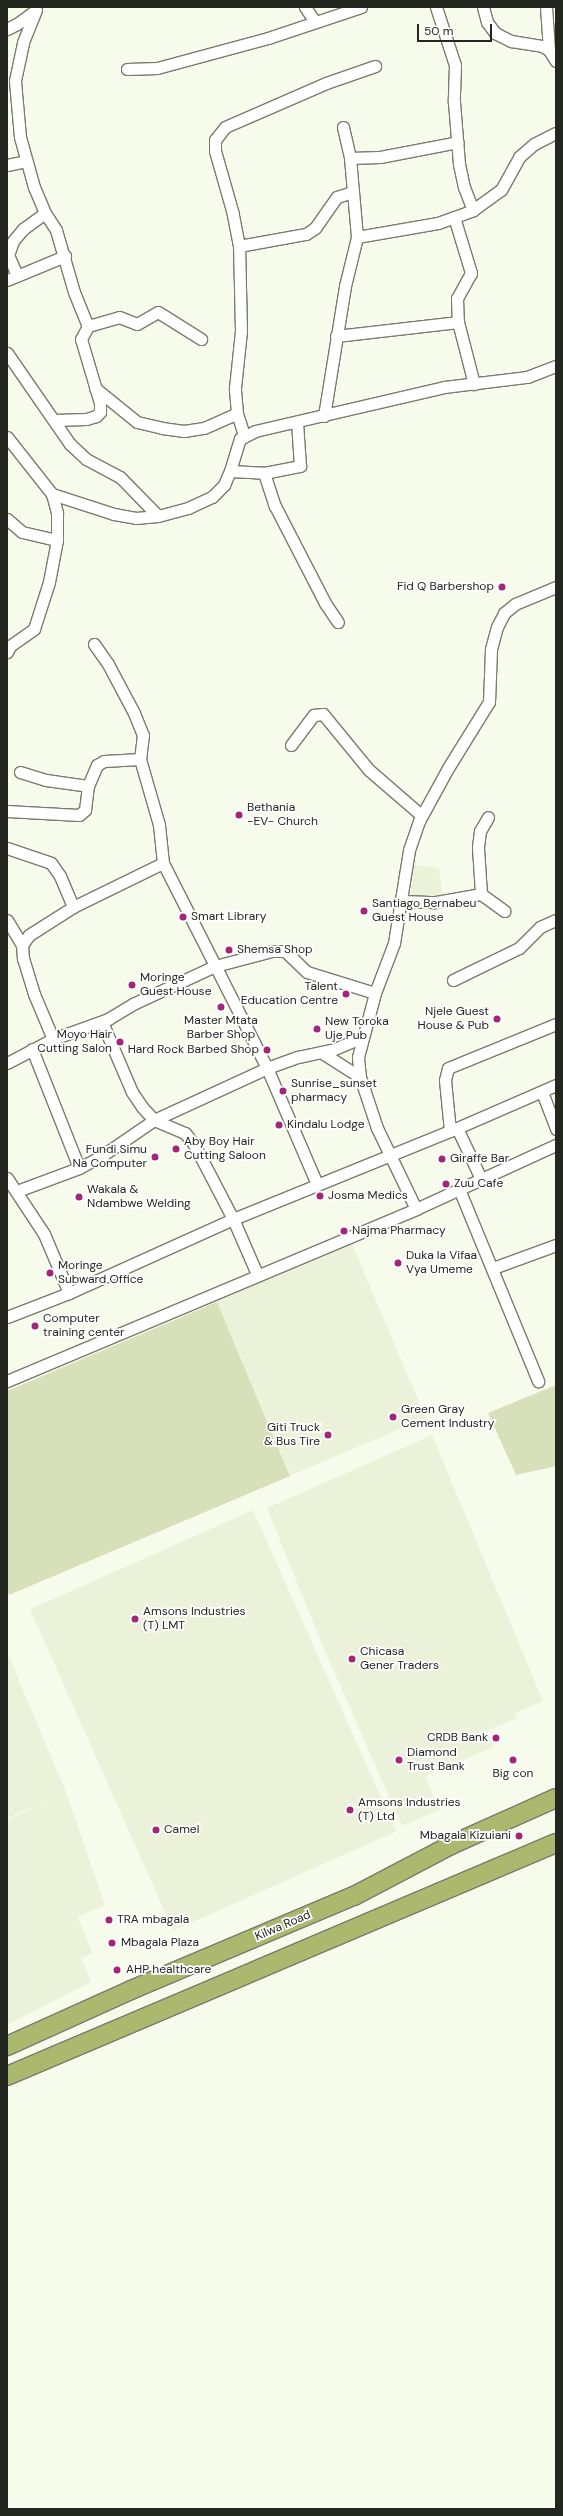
<!DOCTYPE html>
<html>
<head>
<meta charset="utf-8">
<style>
	body { margin:0 }
	#map { position:relative; width:563px; height:2516px; overflow:hidden; background:#f7fbeb; font-family:"DM Sans",sans-serif }
	div>[style] { position:absolute }
	[style*='--x'] { left:calc(var(--x)*1px); top:calc(var(--y)*1px); width:calc(var(--w)*1px); rotate:calc(var(--a)*1deg) }
	.built>* { inset:0; background:#ecf2d9; transform-origin:0 0 }
	.green>* { inset:0; background:#d7e0b9 }
	.roads { filter:drop-shadow(1px 0 #787c6d) drop-shadow(-1px 0 #787c6d) drop-shadow(0 1px #787c6d) drop-shadow(0 -1px #787c6d) }
	.minor>* { height:11px; margin:-5.5px; padding:0 5.5px; transform-origin:5.5px; border-radius:5.5px; background:#fff }
	.trunk>* { height:18px; margin:-9px; padding:0 9px; transform-origin:9px; border-radius:9px; background:#acb86e }
	.dots>* { width:11px; height:11px; translate:-50% -50%; box-sizing:border-box; border:2px solid #fff; border-radius:50% }
	span { translate:-50% -50%; white-space:nowrap; text-align:center; line-height:1.15; -webkit-text-stroke:3.5px #fff; paint-order:stroke }
	.poi-label { font-size:12px; color:#242620 }
	.right { translate:-100% -50%; text-align:right }
	.left { translate:0 -50%; text-align:left }
	.street-label { font-size:12px; color:#242620 }
	.frame { position:absolute; inset:0; border:8px solid #242620; pointer-events:none }
	.scale { position:absolute; left:417px; top:24px; width:75px; height:18px; box-sizing:border-box; border:2px solid #242620; border-top:0; padding-left:5px; font-size:12px; line-height:14px; white-space:nowrap; color:#242620; -webkit-text-stroke:3px #fff; paint-order:stroke }
</style>
</head>
<body>
<div id="map">
	<div class="built">
		<div style="clip-path:polygon(414px 865px,439px 868px,443px 897px,410px 900px)"></div>
		<div style="left:352px;top:1244px;width:189px;height:147px;rotate:67deg"></div>
		<div style="clip-path:polygon(432px 1435px,543px 1701px,515px 1713px,517px 1718px,487px 1731px,494px 1747px,425px 1776px,440px 1810px,402px 1826px,321px 1642px,267px 1508px)"></div>
		<div style="left:253px;top:1510px;width:352px;height:244px;rotate:66deg"></div>
		<div style="clip-path:polygon(7px 1652px,66px 1792px,105px 1905px,78px 1917px,92px 1953px,81px 1958px,91px 1982px,7px 2025px,7px 1820px,47px 1801px,7px 1818px)"></div>
	</div>
	<div class="green">
		<div style="clip-path:polygon(217px 1302px,290px 1476px,9px 1595px,7px 1590px,7px 1391px)"></div>
		<div style="clip-path:polygon(556px 1385px,556px 1466px,516px 1475px,488px 1413px)"></div>
	</div>
	<div class="roads">
		<div class="minor">
			<div style="--x:305;--y:7;--w:18;--a:56"></div>
			<div style="--x:436;--y:7;--w:61;--a:71.9"></div>
			<div style="--x:455;--y:65;--w:37;--a:92"></div>
			<div style="--x:454;--y:102;--w:62;--a:85.4"></div>
			<div style="--x:459;--y:164;--w:24;--a:78"></div>
			<div style="--x:464;--y:187;--w:25;--a:69"></div>
			<div style="--x:483;--y:7;--w:16;--a:75"></div>
			<div style="--x:487;--y:22;--w:14;--a:54"></div>
			<div style="--x:495;--y:33;--w:18;--a:27"></div>
			<div style="--x:511;--y:41;--w:31;--a:9"></div>
			<div style="--x:542;--y:46;--w:8;--a:30"></div>
			<div style="--x:549;--y:50;--w:13;--a:58"></div>
			<div style="--x:546;--y:7;--w:43;--a:86"></div>
			<div style="--x:36;--y:10;--w:35;--a:112"></div>
			<div style="--x:23;--y:43;--w:39;--a:102"></div>
			<div style="--x:15;--y:81;--w:56;--a:84.9"></div>
			<div style="--x:20;--y:137;--w:52;--a:74.4"></div>
			<div style="--x:34;--y:187;--w:28;--a:67"></div>
			<div style="--x:45;--y:213;--w:20;--a:57"></div>
			<div style="--x:56;--y:230;--w:65;--a:73.8"></div>
			<div style="--x:74;--y:292;--w:37;--a:68"></div>
			<div style="--x:88;--y:326;--w:15;--a:118"></div>
			<div style="--x:81;--y:339;--w:67;--a:73.5"></div>
			<div style="--x:100;--y:403;--w:9;--a:90"></div>
			<div style="--x:100;--y:412;--w:6;--a:135"></div>
			<div style="--x:96;--y:416;--w:10;--a:163"></div>
			<div style="--x:86;--y:419;--w:32;--a:178"></div>
			<div style="--x:7;--y:29;--w:11;--a:-27"></div>
			<div style="--x:17;--y:24;--w:22;--a:-36"></div>
			<div style="--x:127;--y:69;--w:30;--a:-2"></div>
			<div style="--x:157;--y:68;--w:115;--a:-15.1"></div>
			<div style="--x:268;--y:38;--w:98;--a:-18.4"></div>
			<div style="--x:343;--y:127;--w:32;--a:77"></div>
			<div style="--x:350;--y:158;--w:79;--a:84.9"></div>
			<div style="--x:350;--y:158;--w:30;--a:-2"></div>
			<div style="--x:380;--y:157;--w:79;--a:-10.9"></div>
			<div style="--x:7;--y:165;--w:19;--a:-12"></div>
			<div style="--x:454;--y:217;--w:59;--a:73.1"></div>
			<div style="--x:471;--y:273;--w:29;--a:119"></div>
			<div style="--x:457;--y:298;--w:24;--a:88"></div>
			<div style="--x:458;--y:322;--w:64;--a:75.5"></div>
			<div style="--x:239;--y:246;--w:68;--a:-10.2"></div>
			<div style="--x:306;--y:234;--w:11;--a:-34"></div>
			<div style="--x:315;--y:228;--w:38;--a:-55"></div>
			<div style="--x:337;--y:197;--w:16;--a:-18"></div>
			<div style="--x:17;--y:275;--w:22;--a:-114"></div>
			<div style="--x:8;--y:255;--w:15;--a:-70"></div>
			<div style="--x:13;--y:241;--w:16;--a:-50"></div>
			<div style="--x:23;--y:229;--w:27;--a:-36"></div>
			<div style="--x:7;--y:280;--w:63;--a:-22.5"></div>
			<div style="--x:88;--y:326;--w:32;--a:-16"></div>
			<div style="--x:119;--y:317;--w:19;--a:21"></div>
			<div style="--x:137;--y:324;--w:24;--a:-30"></div>
			<div style="--x:158;--y:312;--w:51;--a:32.1"></div>
			<div style="--x:336;--y:336;--w:123;--a:-6.5"></div>
			<div style="--x:7;--y:353;--w:111;--a:55.3"></div>
			<div style="--x:70;--y:444;--w:22;--a:43"></div>
			<div style="--x:86;--y:459;--w:38;--a:28"></div>
			<div style="--x:120;--y:477;--w:54;--a:45.7"></div>
			<div style="--x:95;--y:388;--w:54;--a:39"></div>
			<div style="--x:137;--y:422;--w:26;--a:13"></div>
			<div style="--x:162;--y:428;--w:22;--a:8"></div>
			<div style="--x:184;--y:431;--w:20;--a:-9"></div>
			<div style="--x:204;--y:428;--w:36;--a:-24"></div>
			<div style="--x:324;--y:416;--w:132;--a:-80.8"></div>
			<div style="--x:345;--y:286;--w:50;--a:-76.2"></div>
			<div style="--x:357;--y:237;--w:82;--a:-9.8"></div>
			<div style="--x:438;--y:223;--w:37;--a:-20"></div>
			<div style="--x:473;--y:210;--w:34;--a:-36"></div>
			<div style="--x:501;--y:190;--w:38;--a:-61"></div>
			<div style="--x:519;--y:157;--w:20;--a:-41"></div>
			<div style="--x:534;--y:144;--w:25;--a:-27"></div>
			<div style="--x:244;--y:435;--w:23;--a:-108"></div>
			<div style="--x:237;--y:413;--w:25;--a:-95"></div>
			<div style="--x:235;--y:388;--w:57;--a:-84"></div>
			<div style="--x:241;--y:331;--w:85;--a:-91.3"></div>
			<div style="--x:239;--y:246;--w:33;--a:-101"></div>
			<div style="--x:233;--y:214;--w:66;--a:-105.9"></div>
			<div style="--x:215;--y:151;--w:11;--a:-90"></div>
			<div style="--x:215;--y:140;--w:16;--a:-52"></div>
			<div style="--x:225;--y:127;--w:110;--a:-23.5"></div>
			<div style="--x:326;--y:83;--w:52;--a:-19.1"></div>
			<div style="--x:7;--y:437;--w:73;--a:51.7"></div>
			<div style="--x:52;--y:494;--w:20;--a:75"></div>
			<div style="--x:57;--y:513;--w:27;--a:90"></div>
			<div style="--x:57;--y:540;--w:43;--a:100.8"></div>
			<div style="--x:49;--y:582;--w:49;--a:107.7"></div>
			<div style="--x:34;--y:629;--w:29;--a:145"></div>
			<div style="--x:10;--y:646;--w:7;--a:117"></div>
			<div style="--x:230;--y:471;--w:34;--a:3"></div>
			<div style="--x:264;--y:473;--w:37;--a:-11"></div>
			<div style="--x:300;--y:466;--w:44;--a:-93.9"></div>
			<div style="--x:264;--y:473;--w:35;--a:72"></div>
			<div style="--x:275;--y:506;--w:109;--a:62.7"></div>
			<div style="--x:325;--y:603;--w:23;--a:56"></div>
			<div style="--x:52;--y:494;--w:65;--a:17.9"></div>
			<div style="--x:114;--y:514;--w:22;--a:10"></div>
			<div style="--x:136;--y:518;--w:22;--a:-5"></div>
			<div style="--x:158;--y:516;--w:31;--a:-15"></div>
			<div style="--x:188;--y:508;--w:26;--a:-25"></div>
			<div style="--x:212;--y:497;--w:17;--a:-45"></div>
			<div style="--x:224;--y:485;--w:15;--a:-67"></div>
			<div style="--x:230;--y:471;--w:34;--a:-73"></div>
			<div style="--x:240;--y:439;--w:17;--a:-28"></div>
			<div style="--x:255;--y:431;--w:194;--a:-13.1"></div>
			<div style="--x:444;--y:387;--w:84;--a:-6.9"></div>
			<div style="--x:527;--y:377;--w:31;--a:-21"></div>
			<div style="--x:7;--y:519;--w:20;--a:41"></div>
			<div style="--x:22;--y:532;--w:36;--a:13"></div>
			<div style="--x:94;--y:644;--w:24;--a:55"></div>
			<div style="--x:108;--y:664;--w:55;--a:62"></div>
			<div style="--x:134;--y:713;--w:24;--a:68"></div>
			<div style="--x:143;--y:735;--w:24;--a:97"></div>
			<div style="--x:140;--y:759;--w:69;--a:73.9"></div>
			<div style="--x:159;--y:825;--w:38;--a:84"></div>
			<div style="--x:163;--y:863;--w:230;--a:63.1"></div>
			<div style="--x:267;--y:1068;--w:126;--a:66.7"></div>
			<div style="--x:291;--y:745;--w:38;--a:-53"></div>
			<div style="--x:314;--y:715;--w:9;--a:-6"></div>
			<div style="--x:323;--y:714;--w:72;--a:50.6"></div>
			<div style="--x:369;--y:770;--w:69;--a:40.9"></div>
			<div style="--x:20;--y:772;--w:27;--a:17"></div>
			<div style="--x:46;--y:780;--w:42;--a:8.1"></div>
			<div style="--x:7;--y:811;--w:72;--a:3.2"></div>
			<div style="--x:79;--y:815;--w:8;--a:-40"></div>
			<div style="--x:85;--y:810;--w:24;--a:-83"></div>
			<div style="--x:88;--y:786;--w:23;--a:-67"></div>
			<div style="--x:97;--y:765;--w:8;--a:-30"></div>
			<div style="--x:104;--y:761;--w:36;--a:-3"></div>
			<div style="--x:7;--y:848;--w:46;--a:18.8"></div>
			<div style="--x:51;--y:863;--w:16;--a:55"></div>
			<div style="--x:60;--y:876;--w:34;--a:67"></div>
			<div style="--x:481;--y:894;--w:29;--a:36"></div>
			<div style="--x:402;--y:901;--w:34;--a:2"></div>
			<div style="--x:436;--y:902;--w:46;--a:-10.1"></div>
			<div style="--x:481;--y:894;--w:47;--a:-93.7"></div>
			<div style="--x:478;--y:847;--w:16;--a:-83"></div>
			<div style="--x:480;--y:831;--w:16;--a:-60"></div>
			<div style="--x:7;--y:920;--w:29;--a:59"></div>
			<div style="--x:453;--y:980;--w:73;--a:-25.9"></div>
			<div style="--x:519;--y:948;--w:30;--a:-45"></div>
			<div style="--x:540;--y:927;--w:17;--a:-24"></div>
			<div style="--x:102;--y:1022;--w:76;--a:66.8"></div>
			<div style="--x:132;--y:1092;--w:18;--a:56"></div>
			<div style="--x:142;--y:1107;--w:18;--a:47"></div>
			<div style="--x:154;--y:1120;--w:34;--a:23"></div>
			<div style="--x:185;--y:1133;--w:16;--a:52"></div>
			<div style="--x:195;--y:1146;--w:82;--a:62.5"></div>
			<div style="--x:233;--y:1219;--w:60;--a:66.4"></div>
			<div style="--x:53;--y:1039;--w:49;--a:-112.9"></div>
			<div style="--x:34;--y:994;--w:37;--a:-107"></div>
			<div style="--x:23;--y:959;--w:14;--a:-94"></div>
			<div style="--x:22;--y:945;--w:12;--a:-55"></div>
			<div style="--x:29;--y:935;--w:52;--a:-32.5"></div>
			<div style="--x:73;--y:907;--w:100;--a:-26.1"></div>
			<div style="--x:32;--y:1049;--w:128;--a:68.4"></div>
			<div style="--x:321;--y:1052;--w:46;--a:32.7"></div>
			<div style="--x:7;--y:1063;--w:52;--a:-27.6"></div>
			<div style="--x:53;--y:1039;--w:59;--a:-20"></div>
			<div style="--x:108;--y:1019;--w:31;--a:-31"></div>
			<div style="--x:135;--y:1003;--w:88;--a:-24.8"></div>
			<div style="--x:215;--y:966;--w:59;--a:-14.7"></div>
			<div style="--x:272;--y:951;--w:13;--a:0"></div>
			<div style="--x:285;--y:951;--w:30;--a:44"></div>
			<div style="--x:307;--y:972;--w:71;--a:17.2"></div>
			<div style="--x:542;--y:1092;--w:40;--a:69"></div>
			<div style="--x:457;--y:1128;--w:56;--a:64.8"></div>
			<div style="--x:450;--y:1131;--w:51;--a:-95.6"></div>
			<div style="--x:445;--y:1080;--w:12;--a:-76"></div>
			<div style="--x:448;--y:1068;--w:117;--a:-22.2"></div>
			<div style="--x:7;--y:1178;--w:67;--a:56.5"></div>
			<div style="--x:44;--y:1234;--w:64;--a:67"></div>
			<div style="--x:459;--y:1189;--w:208;--a:67.6"></div>
			<div style="--x:17;--y:1191;--w:66;--a:-20.4"></div>
			<div style="--x:79;--y:1168;--w:24;--a:-28"></div>
			<div style="--x:100;--y:1157;--w:65;--a:-34.4"></div>
			<div style="--x:154;--y:1120;--w:124;--a:-24.7"></div>
			<div style="--x:267;--y:1068;--w:33;--a:-20"></div>
			<div style="--x:298;--y:1057;--w:35;--a:-12"></div>
			<div style="--x:332;--y:1050;--w:33;--a:-23"></div>
			<div style="--x:416;--y:1209;--w:90;--a:-115.7"></div>
			<div style="--x:377;--y:1128;--w:54;--a:-108.4"></div>
			<div style="--x:360;--y:1077;--w:20;--a:-96"></div>
			<div style="--x:358;--y:1057;--w:66;--a:-75.1"></div>
			<div style="--x:375;--y:993;--w:53;--a:-69.2"></div>
			<div style="--x:394;--y:943;--w:94;--a:-80.8"></div>
			<div style="--x:409;--y:850;--w:31;--a:-71"></div>
			<div style="--x:419;--y:821;--w:60;--a:-61.3"></div>
			<div style="--x:448;--y:768;--w:78;--a:-58.2"></div>
			<div style="--x:489;--y:702;--w:53;--a:-87.8"></div>
			<div style="--x:491;--y:649;--w:23;--a:-75"></div>
			<div style="--x:497;--y:627;--w:16;--a:-63"></div>
			<div style="--x:504;--y:613;--w:14;--a:-39"></div>
			<div style="--x:515;--y:604;--w:44;--a:-22.5"></div>
			<div style="--x:493;--y:1268;--w:67;--a:-20.1"></div>
			<div style="--x:7;--y:1317;--w:66;--a:-21.2"></div>
			<div style="--x:69;--y:1293;--w:180;--a:-24.3"></div>
			<div style="--x:233;--y:1219;--w:242;--a:-22.1"></div>
			<div style="--x:457;--y:1128;--w:108;--a:-23.5"></div>
			<div style="--x:7;--y:1381;--w:444;--a:-22.8"></div>
			<div style="--x:416;--y:1209;--w:154;--a:-24.6"></div>
		</div>
		<div class="trunk">
			<div style="--x:7;--y:2046;--w:136;--a:-24.3"></div>
			<div style="--x:131;--y:1990;--w:242;--a:-22.9"></div>
			<div style="--x:354;--y:1896;--w:110;--a:-27.7"></div>
			<div style="--x:451;--y:1845;--w:115;--a:-24.1"></div>
			<div style="--x:7;--y:2076;--w:596;--a:-23"></div>
		</div>
	</div>
	<div class="dots">
		<div style="left:502px;top:587px;background:#a32577"></div>
		<div style="left:239px;top:815px;background:#a32577"></div>
		<div style="left:364px;top:911px;background:#a32577"></div>
		<div style="left:183px;top:917px;background:#a32577"></div>
		<div style="left:229px;top:950px;background:#a32577"></div>
		<div style="left:132px;top:985px;background:#a32577"></div>
		<div style="left:346px;top:994px;background:#a32577"></div>
		<div style="left:221px;top:1007px;background:#a32577"></div>
		<div style="left:497px;top:1019px;background:#a32577"></div>
		<div style="left:317px;top:1029px;background:#a32577"></div>
		<div style="left:120px;top:1042px;background:#a32577"></div>
		<div style="left:267px;top:1050px;background:#a32577"></div>
		<div style="left:283px;top:1091px;background:#a32577"></div>
		<div style="left:279px;top:1125px;background:#a32577"></div>
		<div style="left:176px;top:1149px;background:#a32577"></div>
		<div style="left:155px;top:1157px;background:#a32577"></div>
		<div style="left:442px;top:1159px;background:#a32577"></div>
		<div style="left:446px;top:1184px;background:#a32577"></div>
		<div style="left:320px;top:1196px;background:#a32577"></div>
		<div style="left:79px;top:1197px;background:#a32577"></div>
		<div style="left:344px;top:1231px;background:#a32577"></div>
		<div style="left:398px;top:1263px;background:#a32577"></div>
		<div style="left:50px;top:1273px;background:#a32577"></div>
		<div style="left:35px;top:1326px;background:#a32577"></div>
		<div style="left:393px;top:1417px;background:#a32577"></div>
		<div style="left:328px;top:1435px;background:#a32577"></div>
		<div style="left:135px;top:1619px;background:#a32577"></div>
		<div style="left:352px;top:1659px;background:#a32577"></div>
		<div style="left:496px;top:1738px;background:#a32577"></div>
		<div style="left:399px;top:1760px;background:#a32577"></div>
		<div style="left:513px;top:1760px;background:#a32577"></div>
		<div style="left:350px;top:1810px;background:#a32577"></div>
		<div style="left:156px;top:1830px;background:#a32577"></div>
		<div style="left:519px;top:1836px;background:#a32577"></div>
		<div style="left:109px;top:1920px;background:#a32577"></div>
		<div style="left:112px;top:1943px;background:#a32577"></div>
		<div style="left:117px;top:1970px;background:#a32577"></div>
	</div>
	<div class="poi-label">
		<span class="right" style="left:494px;top:587px">Fid Q Barbershop</span>
		<span class="left" style="left:247px;top:815px">Bethania<br>-EV- Church</span>
		<span class="left" style="left:372px;top:911px">Santiago Bernabeu<br>Guest House</span>
		<span class="left" style="left:191px;top:917px">Smart Library</span>
		<span class="left" style="left:237px;top:950px">Shemsa Shop</span>
		<span class="left" style="left:140px;top:985px">Moringe<br>Guest House</span>
		<span class="right" style="left:338px;top:994px">Talent<br>Education Centre</span>
		<span class="right" style="left:489px;top:1019px">Njele Guest<br>House &amp; Pub</span>
		<span style="left:221px;top:1028px">Master Mtata<br>Barber Shop</span>
		<span class="left" style="left:325px;top:1029px">New Toroka<br>Uje Pub</span>
		<span class="right" style="left:112px;top:1042px">Moyo Hair<br>Cutting Salon</span>
		<span class="right" style="left:259px;top:1050px">Hard Rock Barbed Shop</span>
		<span class="left" style="left:291px;top:1091px">Sunrise_sunset<br>pharmacy</span>
		<span class="left" style="left:287px;top:1125px">Kindalu Lodge</span>
		<span class="left" style="left:184px;top:1149px">Aby Boy Hair<br>Cutting Saloon</span>
		<span class="right" style="left:147px;top:1157px">Fundi Simu<br>Na Computer</span>
		<span class="left" style="left:450px;top:1159px">Giraffe Bar</span>
		<span class="left" style="left:454px;top:1184px">Zuu Cafe</span>
		<span class="left" style="left:87px;top:1197px">Wakala &amp;<br>Ndambwe Welding</span>
		<span class="left" style="left:328px;top:1196px">Josma Medics</span>
		<span class="left" style="left:352px;top:1231px">Najma Pharmacy</span>
		<span class="left" style="left:406px;top:1263px">Duka la Vifaa<br>Vya Umeme</span>
		<span class="left" style="left:58px;top:1273px">Moringe<br>Subward Office</span>
		<span class="left" style="left:43px;top:1326px">Computer<br>training center</span>
		<span class="left" style="left:401px;top:1417px">Green Gray<br>Cement Industry</span>
		<span class="right" style="left:320px;top:1435px">Giti Truck<br>&amp; Bus Tire</span>
		<span class="left" style="left:143px;top:1619px">Amsons Industries<br>(T) LMT</span>
		<span class="left" style="left:360px;top:1659px">Chicasa<br>Gener Traders</span>
		<span class="right" style="left:488px;top:1738px">CRDB Bank</span>
		<span class="left" style="left:407px;top:1760px">Diamond<br>Trust Bank</span>
		<span style="left:513px;top:1774px">Big con</span>
		<span class="left" style="left:358px;top:1810px">Amsons Industries<br>(T) Ltd</span>
		<span class="left" style="left:164px;top:1830px">Camel</span>
		<span class="right" style="left:511px;top:1836px">Mbagala Kizuiani</span>
		<span class="left" style="left:117px;top:1920px">TRA mbagala</span>
		<span class="left" style="left:121px;top:1943px">Mbagala Plaza</span>
		<span class="left" style="left:126px;top:1970px">AHP healthcare</span>
	</div>
	<div class="street-label">
		<span style="left:283px;top:1926px;rotate:-23deg">Kilwa Road</span>
	</div>
	<div class="frame"></div>
	<div class="scale">50 m</div>
</div>
</body>
</html>
